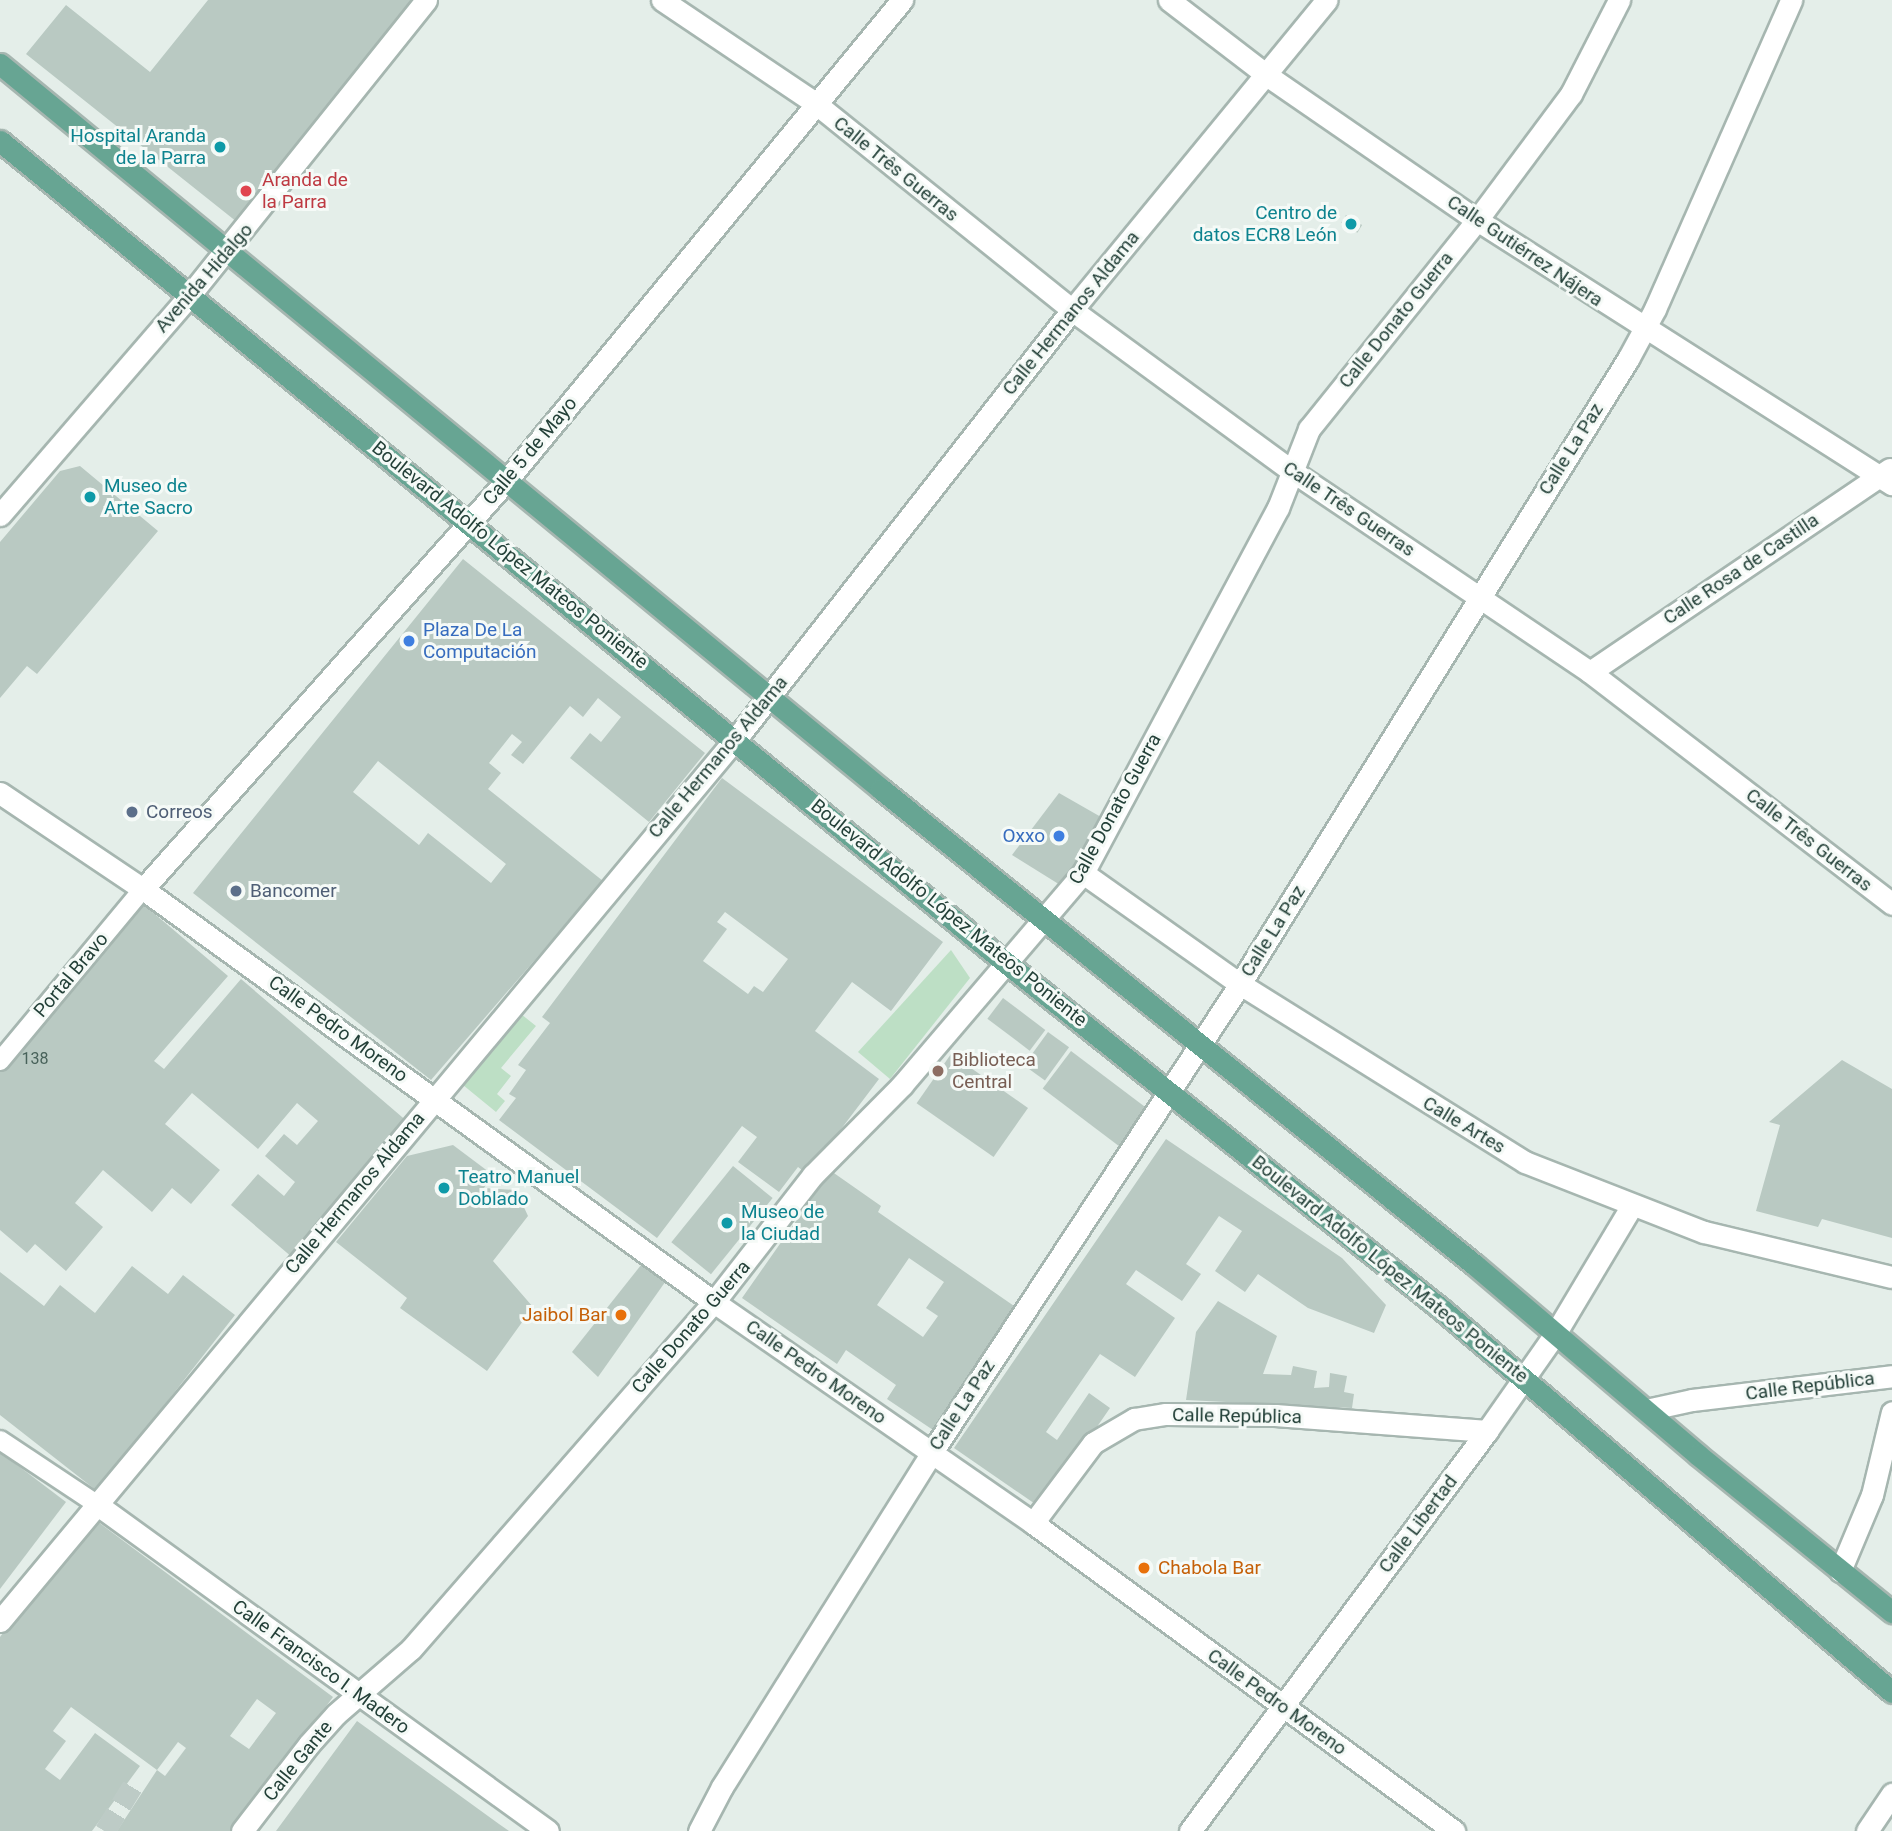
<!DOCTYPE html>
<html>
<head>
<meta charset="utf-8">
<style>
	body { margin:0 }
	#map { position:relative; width:1892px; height:1831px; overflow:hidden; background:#e4eee9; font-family:Roboto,sans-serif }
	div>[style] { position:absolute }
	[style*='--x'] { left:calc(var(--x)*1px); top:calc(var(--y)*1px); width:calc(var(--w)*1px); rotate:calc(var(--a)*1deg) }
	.green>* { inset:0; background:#bddfc5 }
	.building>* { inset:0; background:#b9c9c2; transform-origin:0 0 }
	.minor-tunnel>* { height:21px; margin-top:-10.5px; transform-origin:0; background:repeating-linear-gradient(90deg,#bdcbc6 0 21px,transparent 0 31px) }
	.roads { filter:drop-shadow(2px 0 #a6b6b0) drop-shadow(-2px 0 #a6b6b0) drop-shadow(0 2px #a6b6b0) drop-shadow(0 -2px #a6b6b0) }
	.pedestrian>* { height:18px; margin:-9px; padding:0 9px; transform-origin:9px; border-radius:9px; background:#fff }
	.minor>* { height:21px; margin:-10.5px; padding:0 10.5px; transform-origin:10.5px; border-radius:10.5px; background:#fff }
	.tertiary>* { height:21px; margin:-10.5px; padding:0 10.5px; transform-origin:10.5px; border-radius:10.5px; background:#fff }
	.primary>* { height:21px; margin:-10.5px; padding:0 10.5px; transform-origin:10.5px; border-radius:10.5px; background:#67a593 }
	.dots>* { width:19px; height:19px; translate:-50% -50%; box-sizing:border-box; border:4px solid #f5faf7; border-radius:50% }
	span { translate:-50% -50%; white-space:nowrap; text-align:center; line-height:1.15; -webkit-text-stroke:6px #f5faf7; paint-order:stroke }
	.number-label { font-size:16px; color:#48625a }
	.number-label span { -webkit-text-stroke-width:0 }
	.culture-label { font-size:19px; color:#0d838f }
	.right { translate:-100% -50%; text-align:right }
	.left { translate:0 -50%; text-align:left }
	.street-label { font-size:19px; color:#234038 }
	.health-label { font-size:19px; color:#be3a42 }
	.shop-label { font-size:19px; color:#366cbe }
	.service-label { font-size:19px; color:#4e5e75 }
	.education-label { font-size:19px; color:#785e54 }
	.food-label { font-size:19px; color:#c56008 }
</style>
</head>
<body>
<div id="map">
	<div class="green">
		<div style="clip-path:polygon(951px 950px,970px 978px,890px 1079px,858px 1052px)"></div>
		<div style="clip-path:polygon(521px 1014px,536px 1026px,501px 1068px,511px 1076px,497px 1094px,505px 1101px,496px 1112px,463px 1085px)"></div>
	</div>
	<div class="building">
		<div style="clip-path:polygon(208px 0,414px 0,237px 222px,26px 54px,66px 5px,150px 72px)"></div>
		<div style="left:1346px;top:215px;width:19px;height:9px;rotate:32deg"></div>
		<div style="clip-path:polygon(80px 466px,158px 531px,37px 674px,27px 666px,0 698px,0 542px,60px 471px)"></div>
		<div style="clip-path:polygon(evenodd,463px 559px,705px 753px,649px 822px,570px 758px,590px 733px,601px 742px,621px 717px,598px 698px,583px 717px,570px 706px,523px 764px,511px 755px,522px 742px,512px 734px,489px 763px,501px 773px,488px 789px,603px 881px,431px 1080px,193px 893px,463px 559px,378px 761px,506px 864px,491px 883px,428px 833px,419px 845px,353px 792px,378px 761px)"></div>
		<div style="clip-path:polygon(evenodd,722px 778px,943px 942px,891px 1011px,852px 982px,815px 1031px,879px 1079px,807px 1174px,798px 1167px,779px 1192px,738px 1162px,757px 1137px,742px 1126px,657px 1238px,499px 1120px,516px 1098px,509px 1094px,526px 1070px,518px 1065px,550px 1023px,542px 1017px,722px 778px,725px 912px,788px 959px,763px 992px,754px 986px,748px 994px,703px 961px,727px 929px,717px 922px,725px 912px)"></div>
		<div style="clip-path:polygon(1059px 793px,1101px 817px,1065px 888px,1012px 855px)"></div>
		<div style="clip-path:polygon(143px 904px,228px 976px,154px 1061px,164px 1069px,241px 979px,409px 1123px,293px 1258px,231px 1205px,258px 1174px,284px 1196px,295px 1182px,265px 1156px,284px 1134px,297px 1145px,318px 1121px,297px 1103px,258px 1149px,192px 1093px,165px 1124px,220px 1170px,191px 1204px,172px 1188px,152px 1212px,103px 1170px,75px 1203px,103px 1227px,66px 1271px,35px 1244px,27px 1253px,0 1230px,0 1070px)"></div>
		<div style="left:1003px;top:998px;width:53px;height:26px;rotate:37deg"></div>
		<div style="left:1048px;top:1032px;width:26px;height:41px;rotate:36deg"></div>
		<div style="left:1071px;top:1051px;width:97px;height:47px;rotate:37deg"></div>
		<div style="left:951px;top:1054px;width:94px;height:60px;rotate:35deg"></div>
		<div style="clip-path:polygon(1842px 1060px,1892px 1089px,1892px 1238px,1822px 1219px,1818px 1227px,1756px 1211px,1780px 1125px,1769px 1122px)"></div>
		<div style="clip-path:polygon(1166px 1139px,1342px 1258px,1386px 1305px,1374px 1333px,1308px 1308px,1258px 1274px,1245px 1292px,1215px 1271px,1242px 1231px,1219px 1216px,1186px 1264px,1201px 1274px,1182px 1301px,1136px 1270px,1126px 1284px,1175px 1318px,1135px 1377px,1100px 1354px,1046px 1432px,1057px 1440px,1089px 1393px,1110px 1408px,1041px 1508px,954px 1448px)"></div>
		<div style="clip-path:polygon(453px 1145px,493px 1175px,484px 1188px,516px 1190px,528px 1216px,493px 1261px,533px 1307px,487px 1371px,400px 1308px,407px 1298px,336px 1242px,407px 1156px)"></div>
		<div style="left:733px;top:1166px;width:51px;height:98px;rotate:39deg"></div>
		<div style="clip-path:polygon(evenodd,831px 1171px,881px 1206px,878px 1212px,1017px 1308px,933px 1430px,887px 1399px,896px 1385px,846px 1350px,837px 1364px,742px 1298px,831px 1171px,909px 1258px,944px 1282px,926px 1308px,938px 1316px,923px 1337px,877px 1305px,909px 1258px)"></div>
		<div style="clip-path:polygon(645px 1260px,668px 1278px,598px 1377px,572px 1352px)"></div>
		<div style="clip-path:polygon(132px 1266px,168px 1294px,183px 1275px,235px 1315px,97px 1491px,0 1415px,0 1272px,44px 1306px,60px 1285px,95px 1313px)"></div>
		<div style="clip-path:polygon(1218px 1301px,1277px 1336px,1263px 1374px,1291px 1375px,1293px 1366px,1317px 1371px,1314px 1388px,1329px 1387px,1330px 1373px,1347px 1376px,1344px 1392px,1354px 1394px,1352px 1408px,1186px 1400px,1196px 1332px)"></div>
		<div style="clip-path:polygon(0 1452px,66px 1502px,0 1589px)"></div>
		<div style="clip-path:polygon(evenodd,90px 1516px,333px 1697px,233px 1831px,117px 1831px,157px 1770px,165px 1776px,186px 1748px,178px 1742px,157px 1770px,71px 1707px,53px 1731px,66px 1741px,45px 1769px,60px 1780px,95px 1733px,140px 1766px,92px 1831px,0 1831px,0 1637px,90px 1516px,257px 1699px,276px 1713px,249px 1749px,230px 1736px,257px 1699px)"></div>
		<div style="clip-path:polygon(357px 1721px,499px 1824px,509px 1831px,276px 1831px)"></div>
	</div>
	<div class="minor-tunnel">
		<div style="--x:105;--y:1831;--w:61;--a:-58.4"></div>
	</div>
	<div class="roads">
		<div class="pedestrian">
			<div style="--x:0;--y:1061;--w:224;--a:-50.3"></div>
			<div style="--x:0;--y:1440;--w:114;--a:33.6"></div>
		</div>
		<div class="minor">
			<div style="--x:662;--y:0;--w:184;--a:33.9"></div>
			<div style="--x:815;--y:103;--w:330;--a:38.8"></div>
			<div style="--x:1072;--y:310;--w:273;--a:36.2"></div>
			<div style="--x:1292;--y:471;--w:359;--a:34"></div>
			<div style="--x:1590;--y:672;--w:381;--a:37.5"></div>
			<div style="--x:1169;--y:0;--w:125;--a:37.5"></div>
			<div style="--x:1268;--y:76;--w:254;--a:34.6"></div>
			<div style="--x:1477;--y:220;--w:492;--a:32.5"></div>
			<div style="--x:0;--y:515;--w:289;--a:-49.2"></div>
			<div style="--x:1590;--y:672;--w:362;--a:-34.1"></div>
			<div style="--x:0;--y:793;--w:172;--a:33.9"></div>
			<div style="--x:143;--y:889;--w:705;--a:35.88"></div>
			<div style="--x:714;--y:1302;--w:388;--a:34.7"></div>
			<div style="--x:1033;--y:1523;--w:522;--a:36.19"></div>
			<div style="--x:1083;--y:873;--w:192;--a:35.3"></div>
			<div style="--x:1240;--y:984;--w:336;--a:32"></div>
			<div style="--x:1525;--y:1162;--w:192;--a:21.4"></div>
			<div style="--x:1704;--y:1232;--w:193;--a:13.5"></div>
			<div style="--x:143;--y:889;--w:548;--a:-48.33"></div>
			<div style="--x:507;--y:480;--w:622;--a:-50.55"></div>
			<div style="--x:1646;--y:1410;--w:47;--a:-12.3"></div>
			<div style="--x:1692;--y:1400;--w:201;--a:-6.8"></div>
			<div style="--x:95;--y:1503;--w:559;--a:35.91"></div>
			<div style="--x:1033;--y:1523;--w:100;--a:-53.1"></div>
			<div style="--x:1093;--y:1443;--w:48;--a:-30.3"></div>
			<div style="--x:1134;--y:1419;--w:32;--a:-9"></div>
			<div style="--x:1166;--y:1414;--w:109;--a:0.5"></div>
			<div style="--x:1275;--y:1415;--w:213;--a:4.3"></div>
			<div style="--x:1840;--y:1571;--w:82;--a:-67.2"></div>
			<div style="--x:1872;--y:1495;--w:85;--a:-76.5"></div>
			<div style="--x:0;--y:1621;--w:1160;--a:-50.18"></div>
			<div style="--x:743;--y:730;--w:534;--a:-51.93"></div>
			<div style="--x:1072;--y:310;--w:401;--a:-50.6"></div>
			<div style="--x:242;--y:1831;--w:110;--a:-52.4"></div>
			<div style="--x:309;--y:1744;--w:40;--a:-48"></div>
			<div style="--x:336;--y:1714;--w:99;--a:-40.9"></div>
			<div style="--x:411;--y:1649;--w:461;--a:-48.9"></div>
			<div style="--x:714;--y:1302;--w:161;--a:-52.1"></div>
			<div style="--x:813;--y:1175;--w:127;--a:-45.3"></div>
			<div style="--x:902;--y:1085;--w:279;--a:-49.5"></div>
			<div style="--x:1083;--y:873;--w:414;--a:-61.9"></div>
			<div style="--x:1278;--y:508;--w:85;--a:-68.6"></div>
			<div style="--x:1309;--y:429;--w:268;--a:-51.2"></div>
			<div style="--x:1477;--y:220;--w:157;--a:-53.3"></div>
			<div style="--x:1571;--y:94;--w:106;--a:-62.9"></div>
			<div style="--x:699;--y:1831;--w:50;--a:-62.4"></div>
			<div style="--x:722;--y:1787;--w:395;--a:-57.9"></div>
			<div style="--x:932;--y:1452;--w:560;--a:-56.65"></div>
			<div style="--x:1240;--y:984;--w:736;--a:-58.17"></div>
			<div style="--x:1628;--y:359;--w:57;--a:-61.6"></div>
			<div style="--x:1655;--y:309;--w:338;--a:-66.2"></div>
			<div style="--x:1190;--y:1831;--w:498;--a:-53.4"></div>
			<div style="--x:1487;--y:1431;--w:118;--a:-55"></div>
			<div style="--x:1555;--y:1334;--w:148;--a:-59.1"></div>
		</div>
		<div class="tertiary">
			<div style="--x:189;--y:296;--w:379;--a:-51.3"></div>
			<div style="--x:1867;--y:1831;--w:45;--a:-56"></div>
		</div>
		<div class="primary">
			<div style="--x:0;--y:64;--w:1141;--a:39.45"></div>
			<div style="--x:881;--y:789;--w:761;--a:38.71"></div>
			<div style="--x:1475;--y:1265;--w:293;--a:40.4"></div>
			<div style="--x:1698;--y:1455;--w:250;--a:39"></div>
			<div style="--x:0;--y:141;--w:1298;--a:39.25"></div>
			<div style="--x:1005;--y:962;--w:556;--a:38.5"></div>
			<div style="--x:1440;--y:1308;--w:593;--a:40.35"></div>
		</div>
	</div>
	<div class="dots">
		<div style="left:220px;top:147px;background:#0f9aa8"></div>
		<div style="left:246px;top:191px;background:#e0444e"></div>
		<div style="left:1351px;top:224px;background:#0f9aa8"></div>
		<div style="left:90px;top:497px;background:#0f9aa8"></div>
		<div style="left:409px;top:641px;background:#3f7fe0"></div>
		<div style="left:132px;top:812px;background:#5c6f8a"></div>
		<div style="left:1059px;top:836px;background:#3f7fe0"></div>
		<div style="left:236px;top:891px;background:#5c6f8a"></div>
		<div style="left:938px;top:1071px;background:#8d6e63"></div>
		<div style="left:444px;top:1188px;background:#0f9aa8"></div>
		<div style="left:727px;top:1223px;background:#0f9aa8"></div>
		<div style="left:621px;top:1315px;background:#e8710a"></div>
		<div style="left:1144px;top:1568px;background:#e8710a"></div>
	</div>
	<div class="number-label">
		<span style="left:35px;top:1059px">138</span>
	</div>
	<div class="culture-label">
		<span class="right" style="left:206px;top:147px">Hospital Aranda<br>de la Parra</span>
		<span class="right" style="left:1337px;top:224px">Centro de<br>datos ECR8 León</span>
		<span class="left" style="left:104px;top:497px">Museo de<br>Arte Sacro</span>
		<span class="left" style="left:458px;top:1188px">Teatro Manuel<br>Doblado</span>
		<span class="left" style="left:741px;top:1223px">Museo de<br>la Ciudad</span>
	</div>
	<div class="street-label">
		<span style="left:896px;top:169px;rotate:39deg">Calle Três Guerras</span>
		<span style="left:1525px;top:251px;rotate:34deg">Calle Gutiérrez Nájera</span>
		<span style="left:204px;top:278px;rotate:-49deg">Avenida Hidalgo</span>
		<span style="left:1071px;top:313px;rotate:-51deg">Calle Hermanos Aldama</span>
		<span style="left:1396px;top:320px;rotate:-51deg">Calle Donato Guerra</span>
		<span style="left:1571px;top:449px;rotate:-58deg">Calle La Paz</span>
		<span style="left:530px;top:451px;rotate:-50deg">Calle 5 de Mayo</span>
		<span style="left:1349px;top:509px;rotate:34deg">Calle Três Guerras</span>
		<span style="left:510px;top:555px;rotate:39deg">Boulevard Adolfo López Mateos Poniente</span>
		<span style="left:1741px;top:569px;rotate:-34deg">Calle Rosa de Castilla</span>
		<span style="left:718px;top:757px;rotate:-50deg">Calle Hermanos Aldama</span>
		<span style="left:1115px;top:809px;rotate:-61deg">Calle Donato Guerra</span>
		<span style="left:1809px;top:840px;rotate:38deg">Calle Três Guerras</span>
		<span style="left:949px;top:913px;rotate:39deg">Boulevard Adolfo López Mateos Poniente</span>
		<span style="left:1273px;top:931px;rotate:-58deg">Calle La Paz</span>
		<span style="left:71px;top:975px;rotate:-50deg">Portal Bravo</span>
		<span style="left:338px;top:1029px;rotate:36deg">Calle Pedro Moreno</span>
		<span style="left:1464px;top:1125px;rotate:31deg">Calle Artes</span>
		<span style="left:355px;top:1193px;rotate:-50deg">Calle Hermanos Aldama</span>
		<span style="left:1390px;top:1269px;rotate:39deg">Boulevard Adolfo López Mateos Poniente</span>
		<span style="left:691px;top:1327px;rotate:-49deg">Calle Donato Guerra</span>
		<span style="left:816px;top:1372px;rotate:35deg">Calle Pedro Moreno</span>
		<span style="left:1810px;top:1386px;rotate:-7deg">Calle República</span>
		<span style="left:962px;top:1405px;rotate:-57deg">Calle La Paz</span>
		<span style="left:1237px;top:1416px;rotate:1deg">Calle República</span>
		<span style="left:1418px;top:1524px;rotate:-53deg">Calle Libertad</span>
		<span style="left:321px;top:1667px;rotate:36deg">Calle Francisco I. Madero</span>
		<span style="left:1277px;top:1702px;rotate:36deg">Calle Pedro Moreno</span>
		<span style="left:298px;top:1761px;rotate:-51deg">Calle Gante</span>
	</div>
	<div class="health-label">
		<span class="left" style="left:262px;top:191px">Aranda de<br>la Parra</span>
	</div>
	<div class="shop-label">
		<span class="left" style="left:423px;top:641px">Plaza De La<br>Computación</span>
		<span class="right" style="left:1045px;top:836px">Oxxo</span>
	</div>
	<div class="service-label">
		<span class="left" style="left:146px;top:812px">Correos</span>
		<span class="left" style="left:250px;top:891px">Bancomer</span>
	</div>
	<div class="education-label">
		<span class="left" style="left:952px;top:1071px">Biblioteca<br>Central</span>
	</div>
	<div class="food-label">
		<span class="right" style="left:607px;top:1315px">Jaibol Bar</span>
		<span class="left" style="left:1158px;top:1568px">Chabola Bar</span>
	</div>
</div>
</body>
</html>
